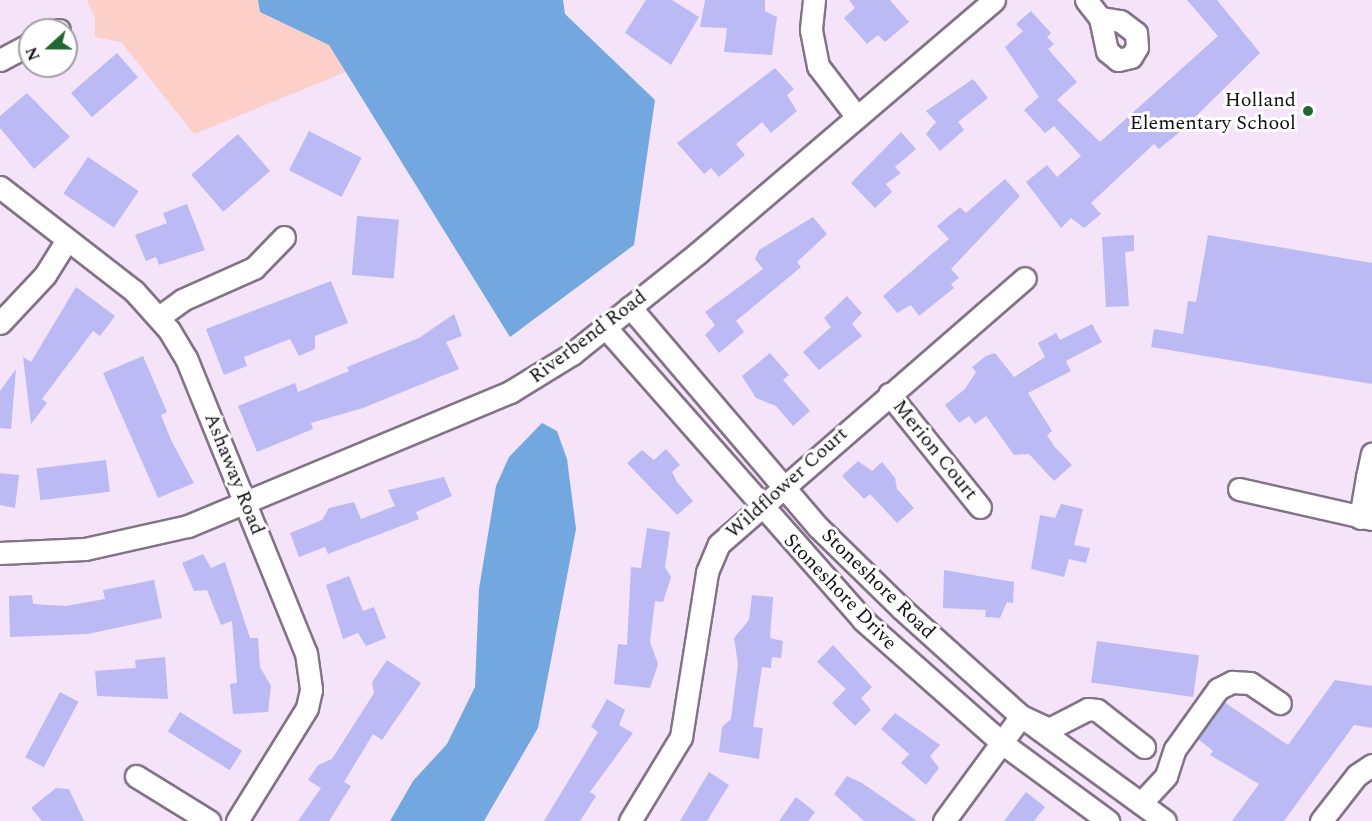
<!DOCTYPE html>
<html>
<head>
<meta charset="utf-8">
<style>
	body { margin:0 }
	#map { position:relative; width:1372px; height:821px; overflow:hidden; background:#f5e3f9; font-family:Spectral,serif }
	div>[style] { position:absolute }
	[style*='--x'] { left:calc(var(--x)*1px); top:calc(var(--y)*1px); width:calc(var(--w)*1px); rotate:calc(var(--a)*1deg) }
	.green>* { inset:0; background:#fcd0c8 }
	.water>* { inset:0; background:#72a7df }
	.building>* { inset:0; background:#bcbaf4; transform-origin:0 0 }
	.roads { filter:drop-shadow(2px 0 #837386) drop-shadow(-2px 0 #837386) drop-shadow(0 2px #837386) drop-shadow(0 -2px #837386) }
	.minor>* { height:21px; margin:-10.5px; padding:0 10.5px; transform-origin:10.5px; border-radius:10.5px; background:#fff }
	.dots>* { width:16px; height:16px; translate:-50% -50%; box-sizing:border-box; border:3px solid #fff; border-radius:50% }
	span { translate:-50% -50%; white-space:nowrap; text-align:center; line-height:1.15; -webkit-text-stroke:6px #fff; paint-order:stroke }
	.poi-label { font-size:20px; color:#140e16 }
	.right { translate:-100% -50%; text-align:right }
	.street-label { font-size:20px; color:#140e16 }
	.north { position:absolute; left:18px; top:18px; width:60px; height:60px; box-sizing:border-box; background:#fff; border:2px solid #a19fa2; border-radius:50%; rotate:249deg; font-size:16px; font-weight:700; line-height:24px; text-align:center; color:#140e16 }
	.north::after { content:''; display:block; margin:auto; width:21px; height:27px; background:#226631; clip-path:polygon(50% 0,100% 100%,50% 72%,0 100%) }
</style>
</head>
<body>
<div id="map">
	<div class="green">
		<div style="clip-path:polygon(87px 0,258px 0,260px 12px,329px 45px,346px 72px,194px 134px,121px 42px,95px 37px,95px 18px)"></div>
	</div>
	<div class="water">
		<div style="clip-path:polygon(258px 0,563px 0,565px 14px,655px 100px,634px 245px,510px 337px,329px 45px,260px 12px)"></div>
		<div style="clip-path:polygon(542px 423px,557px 431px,567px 459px,576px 529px,538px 728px,484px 821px,390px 821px,413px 781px,447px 744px,475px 687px,479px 589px,496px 486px,509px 457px)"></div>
	</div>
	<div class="building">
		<div style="clip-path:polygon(646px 0,672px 0,699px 17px,671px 65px,625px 33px)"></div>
		<div style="clip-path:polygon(705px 0,765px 0,765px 11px,777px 17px,772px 55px,724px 52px,727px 28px,700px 27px)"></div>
		<div style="clip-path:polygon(849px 0,890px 0,909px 22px,885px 42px,878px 35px,867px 44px,844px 18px,855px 8px)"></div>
		<div style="clip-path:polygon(1187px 0,1217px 0,1260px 53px,1182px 130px,1159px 149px,1154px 144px,1091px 203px,1101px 214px,1084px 228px,1071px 218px,1061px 228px,1026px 182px,1047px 165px,1057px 177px,1081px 156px,1054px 126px,1045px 133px,1024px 110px,1039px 97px,1005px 47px,1023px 31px,1016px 24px,1031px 11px,1051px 33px,1047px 37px,1054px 44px,1048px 49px,1077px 82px,1057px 100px,1100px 142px,1218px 36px)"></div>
		<div style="left:117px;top:53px;width:32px;height:61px;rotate:49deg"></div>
		<div style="clip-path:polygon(775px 68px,794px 89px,787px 95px,797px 111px,771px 133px,762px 122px,736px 144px,745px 155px,719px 177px,711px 168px,704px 174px,677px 143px)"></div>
		<div style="clip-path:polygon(973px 79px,988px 98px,958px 122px,964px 130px,940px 151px,926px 134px,936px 122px,926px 111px)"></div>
		<div style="clip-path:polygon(27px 93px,70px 137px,34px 169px,0 128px,0 116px)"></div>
		<div style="left:309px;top:131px;width:59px;height:44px;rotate:27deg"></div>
		<div style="clip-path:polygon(901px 132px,916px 149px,895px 167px,901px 173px,886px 184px,892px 192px,875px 208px,851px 183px)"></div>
		<div style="left:238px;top:134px;width:49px;height:62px;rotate:49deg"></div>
		<div style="left:88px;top:157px;width:61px;height:44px;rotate:34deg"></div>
		<div style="clip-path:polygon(1005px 179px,1020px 196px,951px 269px,959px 278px,951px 284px,954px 288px,919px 316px,911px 305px,897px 313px,883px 296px,949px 239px,937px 226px,960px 207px,966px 213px)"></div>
		<div style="clip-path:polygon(187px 204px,205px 250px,159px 265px,156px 257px,146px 261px,135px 235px,167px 223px,163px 213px)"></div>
		<div style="left:357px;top:216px;width:42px;height:59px;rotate:5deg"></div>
		<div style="clip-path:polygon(813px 217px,827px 234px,797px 262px,801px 267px,736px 321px,744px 332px,719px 353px,705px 335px,715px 325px,705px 312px,763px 269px,755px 259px,759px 250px)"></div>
		<div style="clip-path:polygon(1134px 235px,1134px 251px,1125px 252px,1129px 306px,1106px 307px,1102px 237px)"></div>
		<div style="clip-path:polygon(1208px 235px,1372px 263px,1372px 384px,1151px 347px,1154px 329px,1183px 334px,1188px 301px,1196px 302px)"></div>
		<div style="clip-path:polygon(331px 281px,348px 323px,315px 336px,315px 349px,299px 356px,290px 339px,244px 357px,247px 366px,224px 375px,206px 329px)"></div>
		<div style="clip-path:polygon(76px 287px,115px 316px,100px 336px,93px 331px,42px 399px,47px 403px,31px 424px,23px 357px,31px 362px)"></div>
		<div style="clip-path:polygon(847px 296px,862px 313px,852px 324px,862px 336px,819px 370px,803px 352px,831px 327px,824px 318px)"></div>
		<div style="clip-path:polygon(454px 314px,462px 336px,446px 342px,459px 369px,363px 408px,311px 423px,313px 429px,257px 452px,238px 406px,295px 383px,298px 392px,349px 371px,347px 367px,419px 338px)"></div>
		<div style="clip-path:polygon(1092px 324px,1102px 342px,1066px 361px,1071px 371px,1028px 393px,1052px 431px,1047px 435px,1054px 446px,1072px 465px,1054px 481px,1029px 454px,1014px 455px,986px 416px,975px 424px,969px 416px,959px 423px,945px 405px,965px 389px,976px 372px,972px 367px,986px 356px,995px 353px,1014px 377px,1045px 357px,1038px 343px,1056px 333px,1060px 340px)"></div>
		<div style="clip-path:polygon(770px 353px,789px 375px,783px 380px,810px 411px,793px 426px,776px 406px,756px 398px,742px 376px)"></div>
		<div style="clip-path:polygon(143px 356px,167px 412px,161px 415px,171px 440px,194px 483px,158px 498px,103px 373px)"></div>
		<div style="clip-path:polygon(16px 369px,11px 429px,0 428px,0 391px)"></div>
		<div style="clip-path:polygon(666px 449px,680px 465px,672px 472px,677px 482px,693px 501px,677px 515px,627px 463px,642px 450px,654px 460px)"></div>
		<div style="left:106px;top:460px;width:32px;height:70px;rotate:83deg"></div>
		<div style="clip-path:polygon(858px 461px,872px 471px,882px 462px,895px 478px,897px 489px,914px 508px,897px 523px,870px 494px,864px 499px,842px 476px)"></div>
		<div style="clip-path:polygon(0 473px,19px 475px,15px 508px,0 505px)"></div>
		<div style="clip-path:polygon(444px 477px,452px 496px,416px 512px,419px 519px,328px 554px,325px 547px,299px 557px,290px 533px,322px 520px,329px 508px,354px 502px,361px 519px,395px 506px,388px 490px)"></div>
		<div style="clip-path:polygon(1061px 504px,1083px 509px,1074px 545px,1090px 548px,1086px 563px,1069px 559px,1064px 577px,1031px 569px,1040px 515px,1055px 518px)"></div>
		<div style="clip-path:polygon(647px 528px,670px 532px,665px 567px,671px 577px,663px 602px,655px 601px,650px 642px,658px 664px,650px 688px,614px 684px,618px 644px,627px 645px,631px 567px,641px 568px)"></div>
		<div style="clip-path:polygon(203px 554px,211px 568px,225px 562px,250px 638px,258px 638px,260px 667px,271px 686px,268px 712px,233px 714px,230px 684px,237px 683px,232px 621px,221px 625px,207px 590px,194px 591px,182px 563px)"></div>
		<div style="clip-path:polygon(944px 570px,1014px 582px,1013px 603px,1007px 602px,1000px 618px,985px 617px,986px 610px,943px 608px)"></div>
		<div style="clip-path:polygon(349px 576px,363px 611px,374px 607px,386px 638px,366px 646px,358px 633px,343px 639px,326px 585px)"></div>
		<div style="clip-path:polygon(154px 580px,162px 618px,88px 634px,10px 637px,9px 596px,32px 595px,33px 604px,66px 606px,105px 599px,103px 590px)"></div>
		<div style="clip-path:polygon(752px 595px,773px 597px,770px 638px,783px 641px,781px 658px,772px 657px,771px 668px,762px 667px,753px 727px,763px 728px,759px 759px,719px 752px,722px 727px,731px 719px,738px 664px,734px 638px,749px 620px)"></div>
		<div style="left:1097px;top:641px;width:103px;height:42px;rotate:8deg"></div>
		<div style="clip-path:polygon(833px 645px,872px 687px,861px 698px,871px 710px,855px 726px,832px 703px,846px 689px,817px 662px)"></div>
		<div style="clip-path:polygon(165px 657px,168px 699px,97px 696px,95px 671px,136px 668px,135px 660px)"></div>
		<div style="clip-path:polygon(387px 660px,421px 683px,382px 740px,373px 734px,344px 782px,351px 786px,329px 821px,298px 821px,321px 788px,308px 780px,318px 765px,332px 759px,374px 693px,372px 682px)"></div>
		<div style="clip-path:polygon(1335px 680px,1372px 686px,1372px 728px,1354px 725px,1284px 821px,1232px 821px,1259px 784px,1210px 755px,1213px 751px,1198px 739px,1224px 702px,1288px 745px)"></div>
		<div style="left:60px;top:692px;width:21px;height:74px;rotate:28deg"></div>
		<div style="clip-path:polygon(607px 699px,625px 710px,619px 725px,633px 733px,590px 792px,596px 796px,580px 821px,544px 821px,598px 732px,591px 727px)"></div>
		<div style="left:180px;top:712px;width:73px;height:23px;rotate:32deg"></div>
		<div style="clip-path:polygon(895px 713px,940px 745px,930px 756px,939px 768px,926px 785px,901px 763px,909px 754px,881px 729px)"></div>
		<div style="clip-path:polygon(709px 772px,729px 785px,707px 821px,680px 821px)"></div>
		<div style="clip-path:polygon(847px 776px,862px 783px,917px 821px,864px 821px,834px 794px)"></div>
		<div style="clip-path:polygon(56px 788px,69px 789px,84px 821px,42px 821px,31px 808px)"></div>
		<div style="clip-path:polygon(1026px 792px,1045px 807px,1034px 821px,1004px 821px)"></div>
		<div style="clip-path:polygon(796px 797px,815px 812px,808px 821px,779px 821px)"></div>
	</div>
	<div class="roads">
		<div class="minor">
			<div style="--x:814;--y:0;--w:30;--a:96"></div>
			<div style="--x:811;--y:30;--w:37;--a:79"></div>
			<div style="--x:818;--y:66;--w:64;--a:52.6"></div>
			<div style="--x:1086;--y:0;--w:23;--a:52"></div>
			<div style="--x:1100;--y:18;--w:34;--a:78"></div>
			<div style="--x:1107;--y:51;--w:14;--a:39"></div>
			<div style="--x:1118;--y:60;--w:13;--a:-13"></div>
			<div style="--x:1131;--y:57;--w:12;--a:-59"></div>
			<div style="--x:1137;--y:47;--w:14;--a:-94"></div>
			<div style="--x:1136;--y:33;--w:20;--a:-143"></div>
			<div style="--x:1120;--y:21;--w:20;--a:-171"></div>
			<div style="--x:58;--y:30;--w:1;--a:0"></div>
			<div style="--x:0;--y:60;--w:34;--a:-28"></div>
			<div style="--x:0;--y:187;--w:170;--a:37.8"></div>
			<div style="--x:134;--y:291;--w:52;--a:48.1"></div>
			<div style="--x:169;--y:330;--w:33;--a:59"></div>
			<div style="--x:186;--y:358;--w:318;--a:67.9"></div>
			<div style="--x:306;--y:653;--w:37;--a:82"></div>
			<div style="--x:311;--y:690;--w:18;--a:103"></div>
			<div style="--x:307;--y:708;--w:133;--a:121.8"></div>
			<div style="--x:630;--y:307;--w:289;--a:49.5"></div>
			<div style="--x:818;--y:527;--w:117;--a:44.3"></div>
			<div style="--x:902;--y:609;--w:160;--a:42"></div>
			<div style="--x:1021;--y:716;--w:178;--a:36.1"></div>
			<div style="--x:159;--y:317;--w:29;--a:-36"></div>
			<div style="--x:182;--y:300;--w:79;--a:-24"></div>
			<div style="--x:254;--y:268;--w:43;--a:-45.9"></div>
			<div style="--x:0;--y:323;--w:66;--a:-46.8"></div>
			<div style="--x:45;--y:275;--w:40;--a:-58"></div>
			<div style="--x:605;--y:327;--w:390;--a:48.6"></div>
			<div style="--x:863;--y:620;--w:186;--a:41.5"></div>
			<div style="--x:1002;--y:743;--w:132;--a:36.3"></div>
			<div style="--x:889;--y:394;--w:145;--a:51.2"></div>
			<div style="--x:1367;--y:477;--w:24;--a:-78"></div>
			<div style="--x:1239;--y:489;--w:136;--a:12.7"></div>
			<div style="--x:1360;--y:518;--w:42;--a:-80.3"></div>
			<div style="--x:1367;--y:477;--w:5;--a:11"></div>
			<div style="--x:0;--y:553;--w:85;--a:-2.7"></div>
			<div style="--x:85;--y:549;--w:106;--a:-12.6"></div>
			<div style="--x:188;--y:526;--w:349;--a:-22.6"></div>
			<div style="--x:510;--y:392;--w:73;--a:-31.5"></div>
			<div style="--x:572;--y:354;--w:161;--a:-38.7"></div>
			<div style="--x:698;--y:253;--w:389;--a:-40.5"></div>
			<div style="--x:136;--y:776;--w:86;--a:31.7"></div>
			<div style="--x:1141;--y:803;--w:37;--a:-47"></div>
			<div style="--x:1166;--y:776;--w:28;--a:-72"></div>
			<div style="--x:1175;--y:749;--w:74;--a:-54.4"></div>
			<div style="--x:1218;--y:689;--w:16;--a:-27"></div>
			<div style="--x:1232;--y:682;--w:18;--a:3"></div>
			<div style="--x:1250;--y:683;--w:36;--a:34"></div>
			<div style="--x:630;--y:821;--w:98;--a:-58.7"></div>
			<div style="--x:681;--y:737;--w:167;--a:-81"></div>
			<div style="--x:707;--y:572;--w:30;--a:-67"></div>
			<div style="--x:719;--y:544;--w:405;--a:-41"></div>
			<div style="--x:944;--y:821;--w:130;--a:-53.7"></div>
			<div style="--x:1021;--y:716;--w:31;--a:25"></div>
			<div style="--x:1049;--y:729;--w:44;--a:-27.1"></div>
			<div style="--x:1088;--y:709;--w:9;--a:6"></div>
			<div style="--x:1097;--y:710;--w:60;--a:38.2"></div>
			<div style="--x:1321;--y:821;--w:58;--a:-52"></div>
			<div style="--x:1357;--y:775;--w:18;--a:-34"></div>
		</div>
	</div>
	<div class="dots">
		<div style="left:1308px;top:111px;background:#226631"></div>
	</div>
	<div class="poi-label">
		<span class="right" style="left:1296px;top:112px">Holland<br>Elementary School</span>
	</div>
	<div class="street-label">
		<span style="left:588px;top:337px;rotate:-37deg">Riverbend Road</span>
		<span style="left:935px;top:450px;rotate:51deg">Merion Court</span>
		<span style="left:234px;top:474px;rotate:68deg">Ashaway Road</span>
		<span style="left:787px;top:483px;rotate:-42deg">Wildflower Court</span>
		<span style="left:878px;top:584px;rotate:44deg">Stoneshore Road</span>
		<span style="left:840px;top:592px;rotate:46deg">Stoneshore Drive</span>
	</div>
	<div class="north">N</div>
</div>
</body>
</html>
